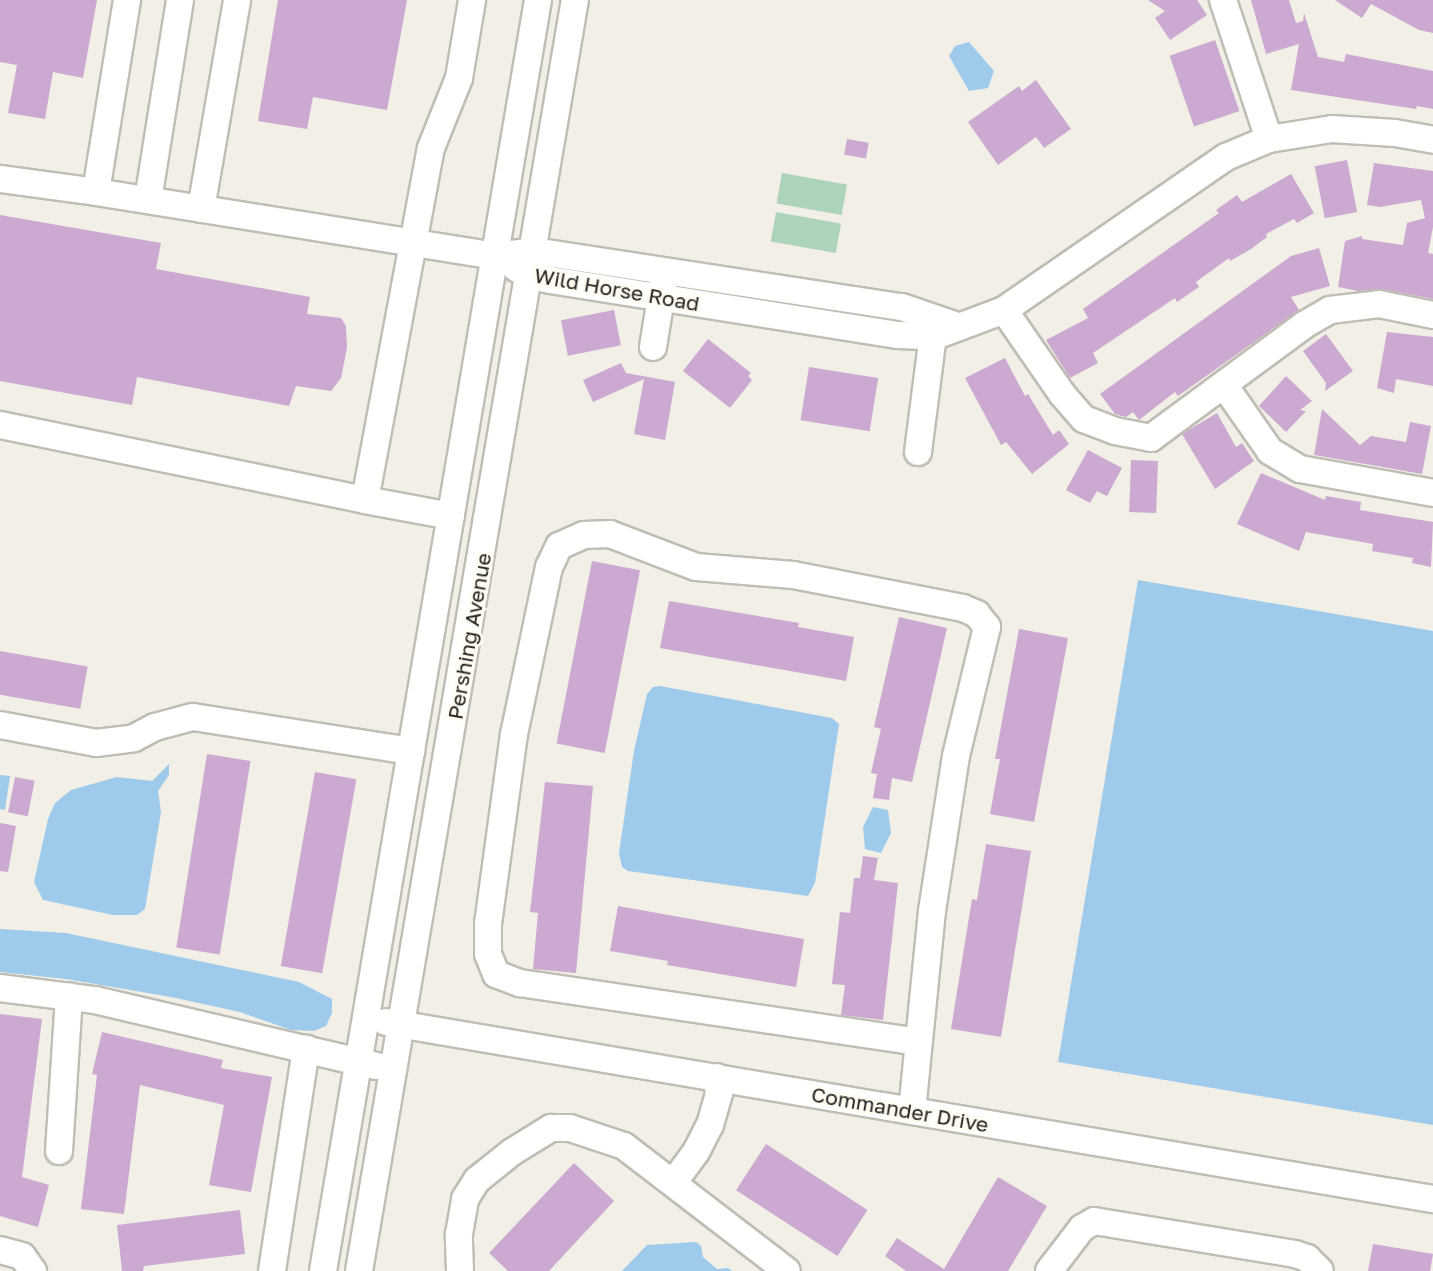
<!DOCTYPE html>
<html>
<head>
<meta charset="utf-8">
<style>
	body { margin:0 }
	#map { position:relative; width:1433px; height:1271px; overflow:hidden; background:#f1efe6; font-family:"Golos Text",sans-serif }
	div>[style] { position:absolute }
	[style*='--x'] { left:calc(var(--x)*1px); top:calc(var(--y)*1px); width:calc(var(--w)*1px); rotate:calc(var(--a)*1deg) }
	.green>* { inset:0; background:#add4ba; transform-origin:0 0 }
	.water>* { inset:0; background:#9ecaec }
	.building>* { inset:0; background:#cba9d1; transform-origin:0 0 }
	.roads { filter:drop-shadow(2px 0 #bfbdb4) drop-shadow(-2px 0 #bfbdb4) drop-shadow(0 2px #bfbdb4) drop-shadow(0 -2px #bfbdb4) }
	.minor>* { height:26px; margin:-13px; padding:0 13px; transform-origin:13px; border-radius:13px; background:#fff }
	span { translate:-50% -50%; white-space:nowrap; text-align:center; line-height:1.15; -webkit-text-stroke:6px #fffcf3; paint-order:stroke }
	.street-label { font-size:21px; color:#23221f }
</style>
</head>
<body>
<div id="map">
	<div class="green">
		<div style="left:782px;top:173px;width:66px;height:31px;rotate:10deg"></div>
		<div style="left:776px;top:212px;width:66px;height:30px;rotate:10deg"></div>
	</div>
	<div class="water">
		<div style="clip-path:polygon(969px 42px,994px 71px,988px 88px,969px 91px,949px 56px,955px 46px)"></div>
		<div style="clip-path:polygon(1138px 580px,1433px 631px,1433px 1125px,1058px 1062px)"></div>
		<div style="clip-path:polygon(660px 686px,832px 718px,839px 724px,815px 883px,808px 896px,628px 871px,622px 867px,619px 853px,634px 751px,647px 694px,653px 687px)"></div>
		<div style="clip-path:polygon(169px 764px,169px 775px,158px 791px,161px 812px,145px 909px,137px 915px,113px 915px,43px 900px,34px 882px,48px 819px,55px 803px,71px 790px,117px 777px,152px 781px)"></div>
		<div style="clip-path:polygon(0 775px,10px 776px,5px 810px,0 809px)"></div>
		<div style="clip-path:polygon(873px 807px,888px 810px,891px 833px,881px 853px,865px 849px,863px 827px)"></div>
		<div style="clip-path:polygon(0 929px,66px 933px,299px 982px,332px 999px,332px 1013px,326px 1026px,314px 1031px,291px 1030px,240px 1012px,171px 997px,66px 979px,0 972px)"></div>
		<div style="clip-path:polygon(696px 1242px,701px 1246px,703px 1257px,717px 1269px,728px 1268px,732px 1271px,622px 1271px,647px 1245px)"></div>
	</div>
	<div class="building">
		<div style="clip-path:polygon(0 0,97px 0,83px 78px,53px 72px,45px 119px,8px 113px,17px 65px,0 62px)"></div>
		<div style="clip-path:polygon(278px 0,407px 0,387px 110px,313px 97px,307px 129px,258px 121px)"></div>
		<div style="clip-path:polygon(1148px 0,1197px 0,1207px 15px,1170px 40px,1155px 18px,1165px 11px)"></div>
		<div style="clip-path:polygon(1251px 0,1289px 0,1296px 23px,1303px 21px,1304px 13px,1318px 57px,1344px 62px,1346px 54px,1433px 71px,1433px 109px,1417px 106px,1416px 109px,1291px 90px,1299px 44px,1266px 54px)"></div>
		<div style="clip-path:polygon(1335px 0,1433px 0,1433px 33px,1419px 30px,1371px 4px,1362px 18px)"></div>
		<div style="left:1215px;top:40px;width:75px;height:48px;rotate:71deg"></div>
		<div style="clip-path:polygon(1036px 80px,1071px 129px,1044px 148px,1036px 137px,998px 165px,968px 122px,1019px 86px,1022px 91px)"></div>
		<div style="left:847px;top:139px;width:22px;height:16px;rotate:10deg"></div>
		<div style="left:1347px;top:160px;width:53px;height:33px;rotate:79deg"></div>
		<div style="clip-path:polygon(1374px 163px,1433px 171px,1433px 227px,1428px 253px,1433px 254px,1433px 299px,1382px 289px,1358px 291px,1338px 287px,1345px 241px,1362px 236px,1362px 239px,1403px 245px,1407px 223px,1425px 218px,1421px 200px,1380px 207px,1367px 205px)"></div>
		<div style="clip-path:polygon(1291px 174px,1314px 213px,1297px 223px,1294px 219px,1266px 234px,1267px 237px,1251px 249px,1230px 261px,1229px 258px,1196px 282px,1199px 287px,1177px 302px,1175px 298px,1093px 353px,1098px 363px,1070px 378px,1046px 340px,1088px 318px,1083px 309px,1219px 213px,1216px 210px,1237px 195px,1242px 202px)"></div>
		<div style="clip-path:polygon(0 215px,161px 243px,156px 269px,310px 297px,307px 314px,341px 318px,346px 326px,347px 348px,341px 378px,331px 391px,296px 386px,289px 406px,137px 377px,132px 405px,0 381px)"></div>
		<div style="clip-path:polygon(1319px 248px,1330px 286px,1291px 297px,1299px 310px,1178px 396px,1175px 392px,1139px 420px,1133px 412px,1126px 417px,1115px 414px,1100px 394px,1291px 256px)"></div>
		<div style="left:614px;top:310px;width:36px;height:54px;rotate:79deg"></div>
		<div style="clip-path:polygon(1387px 332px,1433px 337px,1433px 386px,1396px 379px,1394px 393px,1377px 388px)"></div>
		<div style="clip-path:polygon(1326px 334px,1353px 371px,1325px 391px,1326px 383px,1303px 351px)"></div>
		<div style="clip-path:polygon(708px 339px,751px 373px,748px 376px,752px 380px,730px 408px,683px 371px)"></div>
		<div style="clip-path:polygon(1005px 358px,1025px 396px,1028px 394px,1053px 435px,1059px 430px,1069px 444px,1032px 474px,1006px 442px,1001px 445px,965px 378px)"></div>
		<div style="clip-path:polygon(621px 363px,626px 373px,675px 382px,665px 440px,634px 434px,644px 379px,593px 402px,583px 380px)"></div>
		<div style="left:809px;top:367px;width:70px;height:54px;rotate:9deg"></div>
		<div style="clip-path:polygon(1286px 376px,1312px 401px,1300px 410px,1306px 411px,1286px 432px,1259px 406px)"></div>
		<div style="clip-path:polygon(1322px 409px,1360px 445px,1371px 436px,1406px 442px,1410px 422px,1431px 426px,1422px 474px,1314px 455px)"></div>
		<div style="clip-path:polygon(1217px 413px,1236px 447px,1242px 443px,1254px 461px,1215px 489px,1182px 434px)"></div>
		<div style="clip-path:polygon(1088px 450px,1122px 468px,1107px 496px,1097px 491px,1090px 503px,1066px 490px)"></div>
		<div style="left:1131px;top:460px;width:27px;height:52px;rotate:2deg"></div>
		<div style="clip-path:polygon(1261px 473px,1325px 500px,1326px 496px,1361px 502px,1360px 510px,1433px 522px,1431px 567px,1412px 563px,1413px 558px,1372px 551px,1373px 544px,1306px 532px,1299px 551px,1237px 524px)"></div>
		<div style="left:592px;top:561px;width:49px;height:186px;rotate:11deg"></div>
		<div style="clip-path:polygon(669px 601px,799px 623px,798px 627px,854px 637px,846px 681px,660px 648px)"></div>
		<div style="clip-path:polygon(899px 617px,947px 628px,912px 782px,892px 778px,889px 800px,873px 798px,877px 774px,871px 773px,881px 729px,874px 727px)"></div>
		<div style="clip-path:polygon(1019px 629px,1068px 638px,1034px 822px,990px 814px,1000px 759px,995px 759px)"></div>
		<div style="left:0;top:651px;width:89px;height:43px;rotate:10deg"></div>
		<div style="left:207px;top:754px;width:44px;height:196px;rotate:9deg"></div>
		<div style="left:315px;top:772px;width:42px;height:197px;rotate:10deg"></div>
		<div style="left:15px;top:777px;width:20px;height:36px;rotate:11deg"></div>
		<div style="clip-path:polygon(545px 782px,593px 786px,576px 973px,533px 969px,538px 913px,530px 912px)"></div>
		<div style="clip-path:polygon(0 823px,16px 826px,8px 872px,0 871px)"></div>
		<div style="clip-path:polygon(986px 844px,1031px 851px,1001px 1037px,951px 1029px,972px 899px,977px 900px)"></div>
		<div style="clip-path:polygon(863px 856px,878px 858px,874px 880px,898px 883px,883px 1020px,841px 1015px,845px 985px,832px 984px,840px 912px,850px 913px,854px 878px,860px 878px)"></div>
		<div style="clip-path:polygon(618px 906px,804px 939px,796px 987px,667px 965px,668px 961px,610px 951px)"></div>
		<div style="clip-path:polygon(0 1014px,42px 1019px,22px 1177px,49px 1185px,38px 1227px,0 1216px)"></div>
		<div style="clip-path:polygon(102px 1032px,223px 1060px,221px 1068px,272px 1077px,251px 1192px,209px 1185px,224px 1105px,140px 1085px,124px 1214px,81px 1209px,97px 1075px,92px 1074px)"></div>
		<div style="left:766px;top:1144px;width:121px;height:55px;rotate:33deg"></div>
		<div style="clip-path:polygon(574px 1163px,614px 1201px,549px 1271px,508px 1271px,489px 1253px)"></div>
		<div style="clip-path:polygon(998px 1177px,1047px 1206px,1008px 1271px,906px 1271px,885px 1256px,897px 1238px,944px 1269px)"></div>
		<div style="clip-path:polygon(240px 1210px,245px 1254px,144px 1266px,143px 1271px,122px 1271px,117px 1225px)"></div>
		<div style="clip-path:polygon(1373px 1244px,1433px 1254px,1430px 1271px,1368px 1271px)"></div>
	</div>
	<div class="roads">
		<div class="minor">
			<div style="--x:127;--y:0;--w:194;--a:99.2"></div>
			<div style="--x:96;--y:192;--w:404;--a:9.1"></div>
			<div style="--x:495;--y:256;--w:39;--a:-7"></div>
			<div style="--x:534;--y:251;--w:372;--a:8.7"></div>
			<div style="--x:902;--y:307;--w:61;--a:19"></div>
			<div style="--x:1223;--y:0;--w:146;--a:71.7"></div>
			<div style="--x:0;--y:179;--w:97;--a:7.7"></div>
			<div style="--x:148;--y:200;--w:203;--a:-80.9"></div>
			<div style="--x:201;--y:209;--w:212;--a:-80.2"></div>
			<div style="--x:516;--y:268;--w:16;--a:30"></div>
			<div style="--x:530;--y:276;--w:20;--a:11"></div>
			<div style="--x:550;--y:280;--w:351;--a:9"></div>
			<div style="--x:897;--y:335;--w:38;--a:2"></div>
			<div style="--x:935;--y:336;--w:74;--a:-20.6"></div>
			<div style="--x:1004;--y:310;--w:270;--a:-34.6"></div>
			<div style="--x:1226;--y:157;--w:47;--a:-22.7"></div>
			<div style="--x:1269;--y:139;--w:64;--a:-9"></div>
			<div style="--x:1332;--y:129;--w:63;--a:3.6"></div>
			<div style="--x:1395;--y:133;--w:39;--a:10"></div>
			<div style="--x:1004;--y:310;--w:102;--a:55.4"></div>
			<div style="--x:1062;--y:394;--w:33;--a:49"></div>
			<div style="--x:1084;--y:419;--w:33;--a:21"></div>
			<div style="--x:1115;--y:431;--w:37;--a:11"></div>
			<div style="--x:1151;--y:438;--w:190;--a:-36.4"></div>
			<div style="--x:1304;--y:325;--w:30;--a:-30"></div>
			<div style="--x:1330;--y:310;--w:49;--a:-7"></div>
			<div style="--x:1379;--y:304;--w:55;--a:11.5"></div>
			<div style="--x:653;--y:347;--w:69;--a:-80.8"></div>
			<div style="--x:1224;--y:385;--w:80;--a:55.1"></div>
			<div style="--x:1270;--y:451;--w:35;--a:31"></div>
			<div style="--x:1300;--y:469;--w:135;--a:10.2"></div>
			<div style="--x:0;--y:425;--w:373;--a:11.6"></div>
			<div style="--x:918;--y:452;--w:134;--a:-82.7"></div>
			<div style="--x:451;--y:516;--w:87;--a:-169.5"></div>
			<div style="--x:365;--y:500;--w:358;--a:-79.4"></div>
			<div style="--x:431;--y:148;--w:75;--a:-68.2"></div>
			<div style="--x:459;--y:78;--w:79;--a:-80.5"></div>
			<div style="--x:0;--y:725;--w:98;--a:10.6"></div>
			<div style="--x:96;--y:743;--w:38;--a:-7"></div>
			<div style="--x:134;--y:738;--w:24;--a:-28"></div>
			<div style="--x:155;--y:727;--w:39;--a:-15"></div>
			<div style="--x:193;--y:717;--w:221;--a:8.9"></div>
			<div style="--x:0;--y:988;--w:96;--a:7.2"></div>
			<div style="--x:95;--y:1000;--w:289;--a:13.2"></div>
			<div style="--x:386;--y:1022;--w:1062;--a:9.6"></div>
			<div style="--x:912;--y:1111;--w:201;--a:-84.3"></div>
			<div style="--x:932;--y:911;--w:157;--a:-81.2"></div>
			<div style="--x:956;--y:756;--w:133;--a:-76.5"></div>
			<div style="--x:987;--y:627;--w:16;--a:-128"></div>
			<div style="--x:977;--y:614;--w:15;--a:-157"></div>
			<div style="--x:963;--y:608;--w:173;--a:-169"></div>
			<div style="--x:793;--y:575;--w:97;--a:-175.3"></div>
			<div style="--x:696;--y:567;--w:92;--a:-159"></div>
			<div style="--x:610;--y:534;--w:26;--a:178"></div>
			<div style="--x:584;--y:535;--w:27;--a:156"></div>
			<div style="--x:559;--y:546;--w:23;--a:115"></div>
			<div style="--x:549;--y:567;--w:171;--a:101.8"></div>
			<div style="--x:514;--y:734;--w:191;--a:97.8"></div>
			<div style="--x:488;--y:923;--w:31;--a:90"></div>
			<div style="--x:488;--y:954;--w:22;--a:68"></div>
			<div style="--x:496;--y:974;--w:26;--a:21"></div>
			<div style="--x:520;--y:983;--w:403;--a:8.4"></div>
			<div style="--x:59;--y:1151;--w:155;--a:-86.3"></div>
			<div style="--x:674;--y:1182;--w:37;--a:-54"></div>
			<div style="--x:696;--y:1152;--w:30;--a:-63"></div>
			<div style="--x:710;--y:1125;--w:32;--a:-74"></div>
			<div style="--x:719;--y:1094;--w:17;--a:-97"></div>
			<div style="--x:0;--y:1250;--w:23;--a:15"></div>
			<div style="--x:22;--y:1256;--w:19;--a:54"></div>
			<div style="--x:272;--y:1271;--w:225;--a:-81.3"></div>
			<div style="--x:323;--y:1271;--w:1289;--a:-80.4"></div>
			<div style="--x:359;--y:1271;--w:1289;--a:-80.36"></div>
			<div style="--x:460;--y:1271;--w:37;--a:-92"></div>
			<div style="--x:459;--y:1234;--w:36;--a:-80"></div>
			<div style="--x:465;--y:1199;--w:22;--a:-58"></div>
			<div style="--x:477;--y:1180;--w:45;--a:-38.7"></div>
			<div style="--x:512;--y:1152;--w:46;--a:-31.6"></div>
			<div style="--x:551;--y:1128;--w:19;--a:0"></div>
			<div style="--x:570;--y:1128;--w:57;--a:18.4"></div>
			<div style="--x:624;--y:1146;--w:205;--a:37.5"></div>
			<div style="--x:1049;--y:1271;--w:54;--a:-52.5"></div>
			<div style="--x:1082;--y:1228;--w:14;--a:-30"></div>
			<div style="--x:1094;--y:1221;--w:204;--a:9.3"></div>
			<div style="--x:1295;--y:1254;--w:13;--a:18"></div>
			<div style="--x:1307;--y:1258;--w:18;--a:45"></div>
		</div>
	</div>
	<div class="street-label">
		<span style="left:617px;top:289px;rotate:10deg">Wild Horse Road</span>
		<span style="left:469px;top:636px;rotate:-80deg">Pershing Avenue</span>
		<span style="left:900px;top:1109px;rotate:10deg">Commander Drive</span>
	</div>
</div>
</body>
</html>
